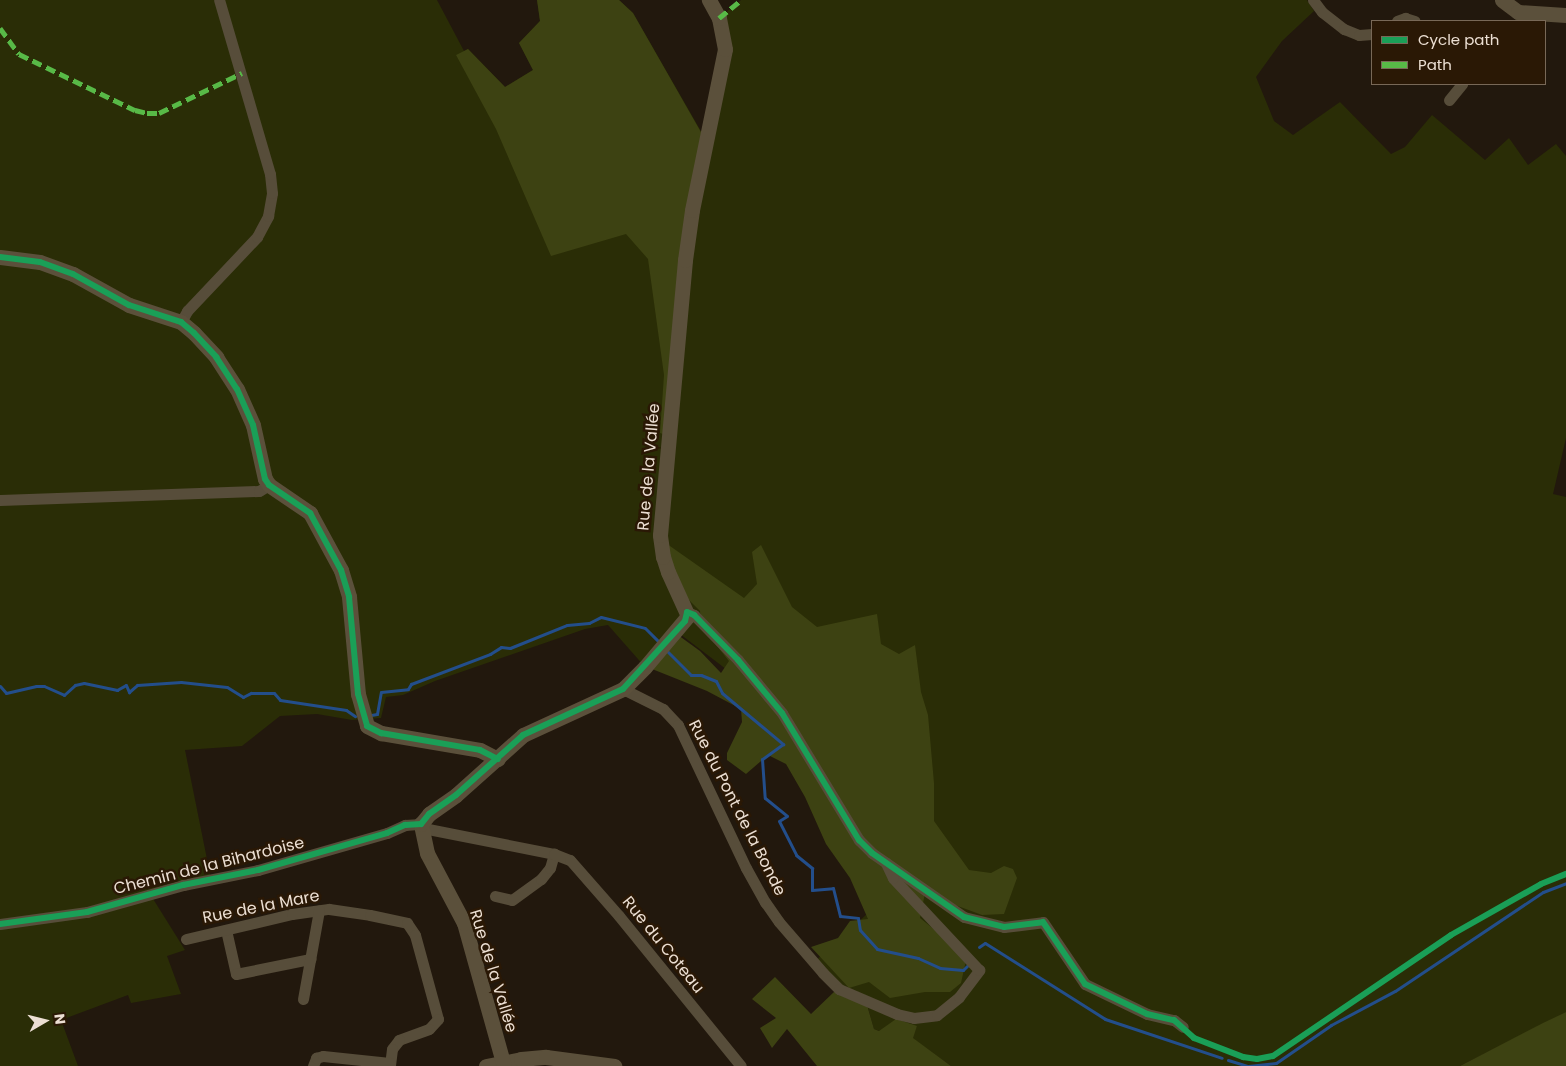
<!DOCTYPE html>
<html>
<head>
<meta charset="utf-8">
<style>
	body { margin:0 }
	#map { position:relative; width:1566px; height:1066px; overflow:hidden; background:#22180d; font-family:Poppins,sans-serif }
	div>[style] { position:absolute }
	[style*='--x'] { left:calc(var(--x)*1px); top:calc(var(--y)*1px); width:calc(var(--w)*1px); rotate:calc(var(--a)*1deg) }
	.green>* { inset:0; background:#2a2d06 }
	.forest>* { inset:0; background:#3d4212 }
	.stream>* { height:3px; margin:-1.5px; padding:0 1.5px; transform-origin:1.5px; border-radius:1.5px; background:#234e8b }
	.street>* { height:11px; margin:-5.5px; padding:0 5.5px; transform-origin:5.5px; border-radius:5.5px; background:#574d3a }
	.secondary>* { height:15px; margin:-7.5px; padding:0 7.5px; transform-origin:7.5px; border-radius:7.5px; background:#5b503b }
	.quiet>* { height:5px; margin-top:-2.5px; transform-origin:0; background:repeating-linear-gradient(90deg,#58b947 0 10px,transparent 0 15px) }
	.cycleway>* { height:6px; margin:-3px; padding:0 3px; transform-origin:3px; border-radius:3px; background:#1a9f57 }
	span { translate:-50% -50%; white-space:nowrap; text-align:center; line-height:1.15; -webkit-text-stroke:5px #2a1805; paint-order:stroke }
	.street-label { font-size:16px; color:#ecdfd3 }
	.legend { position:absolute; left:1371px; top:20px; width:175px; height:65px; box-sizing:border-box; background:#2a1805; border:1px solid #786857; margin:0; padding:6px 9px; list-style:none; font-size:15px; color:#ecdfd3 }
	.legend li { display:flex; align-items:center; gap:10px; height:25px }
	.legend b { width:25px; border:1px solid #786857 }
	.north { position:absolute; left:20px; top:996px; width:50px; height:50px; -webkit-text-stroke:4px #2a1805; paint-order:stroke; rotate:82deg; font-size:14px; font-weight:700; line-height:20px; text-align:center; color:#ecdfd3 }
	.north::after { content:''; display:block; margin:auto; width:18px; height:22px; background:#ecdfd3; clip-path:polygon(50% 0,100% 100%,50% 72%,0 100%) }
</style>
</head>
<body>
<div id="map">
	<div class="green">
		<div style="clip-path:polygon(0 0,437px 0,464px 51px,468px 49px,505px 87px,533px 70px,519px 43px,540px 21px,537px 0,619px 0,633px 13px,706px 140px,725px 49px,719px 18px,741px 0,1307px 0,1314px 11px,1282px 41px,1256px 77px,1274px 121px,1293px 135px,1340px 102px,1391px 154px,1405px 147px,1432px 115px,1485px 160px,1509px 138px,1528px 165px,1556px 144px,1566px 156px,1566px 438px,1553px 494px,1566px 497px,1566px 1012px,1460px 1066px,951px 1066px,912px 1038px,917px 1026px,879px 1031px,874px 1029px,867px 1005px,814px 962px,889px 894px,814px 736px,676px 631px,645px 667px,608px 625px,585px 629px,435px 681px,403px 695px,386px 697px,381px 718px,352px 720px,317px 714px,280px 716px,242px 746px,185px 750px,211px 879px,150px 894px,185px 950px,167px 956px,181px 994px,131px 1003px,128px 995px,61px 1020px,78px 1066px,0 1066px)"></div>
	</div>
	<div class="forest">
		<div style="clip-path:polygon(537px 0,619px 0,633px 13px,706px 141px,669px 436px,660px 433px,664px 375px,648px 259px,626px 234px,551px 256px,496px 129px,456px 55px,468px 49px,505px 87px,533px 70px,519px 43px,540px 21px)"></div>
		<div style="clip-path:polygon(660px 539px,744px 598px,757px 584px,752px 552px,761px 545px,792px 607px,817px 627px,877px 614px,881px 644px,899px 654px,915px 645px,921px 692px,928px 715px,934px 783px,934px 821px,969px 870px,991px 873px,1004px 866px,1013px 869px,1017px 878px,1004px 914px,982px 915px,955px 905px,926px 888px,920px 918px,967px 956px,961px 983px,950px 992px,925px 992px,890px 998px,869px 982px,849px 988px,811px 947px,838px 938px,850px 921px,868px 919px,850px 878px,826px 844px,805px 797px,786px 764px,768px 755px,746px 774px,727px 760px,727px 753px,742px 722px,741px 709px,707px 691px,652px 669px,678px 635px,700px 651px,721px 673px,729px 661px,701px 626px,700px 611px,680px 591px)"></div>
		<div style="clip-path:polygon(775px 977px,811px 1014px,835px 991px,867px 1005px,874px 1029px,879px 1031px,896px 1019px,917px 1026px,913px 1038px,951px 1066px,817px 1066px,787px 1029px,772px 1048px,760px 1028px,776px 1018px,752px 999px)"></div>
		<div style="clip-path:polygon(1566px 1012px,1566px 1066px,1460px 1066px,1543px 1023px)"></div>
	</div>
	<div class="stream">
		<div style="--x:666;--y:650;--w:35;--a:45"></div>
		<div style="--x:691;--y:675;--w:10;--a:0"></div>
		<div style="--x:701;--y:675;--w:16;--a:22"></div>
		<div style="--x:716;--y:681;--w:13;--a:63"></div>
		<div style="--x:722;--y:693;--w:80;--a:39.9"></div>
		<div style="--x:783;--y:744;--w:26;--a:144"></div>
		<div style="--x:762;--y:759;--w:39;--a:86"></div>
		<div style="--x:765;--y:798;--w:28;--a:39"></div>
		<div style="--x:787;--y:816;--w:9;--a:148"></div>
		<div style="--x:779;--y:821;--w:38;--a:63"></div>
		<div style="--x:796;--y:855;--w:21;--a:39"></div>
		<div style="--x:812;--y:868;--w:22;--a:90"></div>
		<div style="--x:812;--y:890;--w:21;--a:-5"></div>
		<div style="--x:833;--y:888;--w:29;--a:76"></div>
		<div style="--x:840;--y:916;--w:18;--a:6"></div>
		<div style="--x:858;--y:918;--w:12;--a:81"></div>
		<div style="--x:860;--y:930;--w:25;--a:48"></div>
		<div style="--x:877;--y:949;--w:42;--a:12.4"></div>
		<div style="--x:918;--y:958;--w:24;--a:24"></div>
		<div style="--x:940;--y:968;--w:23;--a:5"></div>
		<div style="--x:963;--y:970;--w:6;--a:-45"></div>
		<div style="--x:0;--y:686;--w:9;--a:49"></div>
		<div style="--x:6;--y:693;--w:31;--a:-13"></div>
		<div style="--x:36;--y:686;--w:8;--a:0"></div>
		<div style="--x:44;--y:686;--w:22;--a:24"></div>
		<div style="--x:64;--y:695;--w:15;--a:-42"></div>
		<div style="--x:75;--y:685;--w:9;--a:-13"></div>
		<div style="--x:84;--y:683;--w:34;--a:12"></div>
		<div style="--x:117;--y:690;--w:10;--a:-29"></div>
		<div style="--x:126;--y:685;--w:8;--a:67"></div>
		<div style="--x:129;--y:692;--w:11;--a:-41"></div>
		<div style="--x:137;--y:685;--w:44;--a:-3.9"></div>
		<div style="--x:181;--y:682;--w:46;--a:6.2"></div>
		<div style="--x:227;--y:687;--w:19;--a:32"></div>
		<div style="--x:243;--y:697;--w:9;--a:-27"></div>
		<div style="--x:251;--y:693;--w:23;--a:0"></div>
		<div style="--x:274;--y:693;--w:9;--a:49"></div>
		<div style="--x:280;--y:700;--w:67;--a:8.6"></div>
		<div style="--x:346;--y:710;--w:11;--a:34"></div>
		<div style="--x:371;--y:715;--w:6;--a:-9"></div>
		<div style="--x:377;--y:714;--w:22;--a:-80"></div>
		<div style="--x:381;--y:692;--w:27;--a:-6"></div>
		<div style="--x:408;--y:689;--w:6;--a:-59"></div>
		<div style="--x:411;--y:684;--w:85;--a:-20.8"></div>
		<div style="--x:490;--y:654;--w:13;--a:-32"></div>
		<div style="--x:501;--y:647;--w:9;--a:6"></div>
		<div style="--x:510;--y:648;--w:61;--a:-22"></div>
		<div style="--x:567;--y:625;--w:22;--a:-5"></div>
		<div style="--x:589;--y:623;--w:13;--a:-27"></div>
		<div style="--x:601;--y:617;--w:45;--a:14"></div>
		<div style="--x:645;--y:628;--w:20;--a:45"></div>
		<div style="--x:979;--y:947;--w:7;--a:-34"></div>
		<div style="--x:985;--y:943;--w:142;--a:32.3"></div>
		<div style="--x:1105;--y:1019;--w:123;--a:18.4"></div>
		<div style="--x:1228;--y:1060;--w:21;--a:17"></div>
		<div style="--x:1248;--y:1066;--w:28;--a:-6"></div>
		<div style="--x:1276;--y:1063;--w:67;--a:-34.6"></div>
		<div style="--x:1331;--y:1025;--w:72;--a:-28"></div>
		<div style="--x:1395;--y:991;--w:178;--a:-33.8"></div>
		<div style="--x:1543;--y:892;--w:25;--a:-21"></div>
	</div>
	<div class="street">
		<div style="--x:1313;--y:0;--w:15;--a:53"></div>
		<div style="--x:1322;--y:12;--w:28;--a:38"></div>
		<div style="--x:1344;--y:29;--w:16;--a:22"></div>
		<div style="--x:1359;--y:35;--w:13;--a:-4"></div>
		<div style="--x:1397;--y:21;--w:9;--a:-21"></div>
		<div style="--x:1405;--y:18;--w:10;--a:17"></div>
		<div style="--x:1449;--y:100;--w:21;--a:-51"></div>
		<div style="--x:181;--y:322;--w:13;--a:-61"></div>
		<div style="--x:187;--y:311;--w:102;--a:-46.6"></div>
		<div style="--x:257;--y:237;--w:24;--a:-62"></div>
		<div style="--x:268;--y:216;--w:23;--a:-80"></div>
		<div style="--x:272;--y:193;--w:19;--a:-96"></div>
		<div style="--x:270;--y:174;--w:181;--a:-106.3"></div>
		<div style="--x:0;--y:500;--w:259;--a:-2"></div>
		<div style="--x:259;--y:491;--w:12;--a:-31"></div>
		<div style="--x:687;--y:612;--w:8;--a:23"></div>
		<div style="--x:694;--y:615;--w:63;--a:45.6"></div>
		<div style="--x:738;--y:660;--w:69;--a:50.3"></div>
		<div style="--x:782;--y:713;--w:149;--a:58.8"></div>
		<div style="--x:859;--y:840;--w:18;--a:45"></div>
		<div style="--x:872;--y:853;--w:112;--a:34.8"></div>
		<div style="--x:964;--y:917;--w:41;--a:14"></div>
		<div style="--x:1004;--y:927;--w:39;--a:-7"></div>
		<div style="--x:1043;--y:922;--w:75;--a:55.9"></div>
		<div style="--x:1085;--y:984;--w:69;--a:25.8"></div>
		<div style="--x:1147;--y:1014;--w:28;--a:13"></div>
		<div style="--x:1174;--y:1020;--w:11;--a:38"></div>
		<div style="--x:623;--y:689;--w:45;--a:26.6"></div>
		<div style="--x:663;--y:709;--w:22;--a:47"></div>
		<div style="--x:678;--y:725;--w:158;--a:64.6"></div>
		<div style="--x:746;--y:868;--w:39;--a:61"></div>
		<div style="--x:765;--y:902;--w:24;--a:55"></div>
		<div style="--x:779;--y:922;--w:67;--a:49.2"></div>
		<div style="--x:823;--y:973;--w:23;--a:45"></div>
		<div style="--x:839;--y:989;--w:63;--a:23.3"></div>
		<div style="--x:897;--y:1014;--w:17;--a:13"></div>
		<div style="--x:914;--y:1018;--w:23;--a:-7"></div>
		<div style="--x:937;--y:1015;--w:28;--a:-39"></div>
		<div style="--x:959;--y:997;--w:34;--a:-53"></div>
		<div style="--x:979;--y:970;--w:126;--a:-133.1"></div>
		<div style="--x:893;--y:878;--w:17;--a:-115"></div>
		<div style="--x:495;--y:896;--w:17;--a:13"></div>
		<div style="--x:512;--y:900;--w:36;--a:-36"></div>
		<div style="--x:541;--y:879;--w:14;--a:-51"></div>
		<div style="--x:550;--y:868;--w:15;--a:-74"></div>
		<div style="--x:0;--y:924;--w:88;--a:-7.9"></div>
		<div style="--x:87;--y:912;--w:100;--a:-15.7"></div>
		<div style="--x:183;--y:885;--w:76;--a:-11.3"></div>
		<div style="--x:258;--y:870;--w:134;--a:-16"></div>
		<div style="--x:387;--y:833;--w:20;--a:-24"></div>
		<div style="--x:405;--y:825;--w:16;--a:-4"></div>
		<div style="--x:421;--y:824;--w:9;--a:36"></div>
		<div style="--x:428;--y:829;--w:128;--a:11.2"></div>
		<div style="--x:554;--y:854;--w:17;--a:21"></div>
		<div style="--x:570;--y:860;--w:74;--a:48.8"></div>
		<div style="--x:619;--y:916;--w:193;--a:50.9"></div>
		<div style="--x:226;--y:930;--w:45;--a:77.2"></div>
		<div style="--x:236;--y:974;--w:76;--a:-11.5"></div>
		<div style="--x:186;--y:939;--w:109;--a:-13.3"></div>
		<div style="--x:292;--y:914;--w:37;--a:-8"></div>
		<div style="--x:329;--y:909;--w:41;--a:8.3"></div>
		<div style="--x:370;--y:915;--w:38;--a:12"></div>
		<div style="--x:407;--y:923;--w:14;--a:56"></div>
		<div style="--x:415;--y:935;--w:87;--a:74.7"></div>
		<div style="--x:438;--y:1019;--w:13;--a:132"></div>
		<div style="--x:429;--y:1029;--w:32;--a:160"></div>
		<div style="--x:399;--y:1040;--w:11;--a:128"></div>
		<div style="--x:392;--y:1049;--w:17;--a:97"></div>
		<div style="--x:303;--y:999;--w:90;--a:-79.8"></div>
		<div style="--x:313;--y:1066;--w:9;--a:-69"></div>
		<div style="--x:316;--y:1058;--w:7;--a:-16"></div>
		<div style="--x:323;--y:1056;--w:67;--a:6"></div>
	</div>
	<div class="secondary">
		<div style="--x:1502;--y:0;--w:20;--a:37"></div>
		<div style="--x:1518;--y:12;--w:48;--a:3.6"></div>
		<div style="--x:0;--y:257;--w:40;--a:7.1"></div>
		<div style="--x:40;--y:262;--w:35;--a:20"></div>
		<div style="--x:73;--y:274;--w:64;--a:29"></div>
		<div style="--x:129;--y:305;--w:55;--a:18.1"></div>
		<div style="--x:181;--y:322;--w:17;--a:40"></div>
		<div style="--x:194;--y:333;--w:33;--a:47"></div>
		<div style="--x:216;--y:357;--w:38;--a:57"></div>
		<div style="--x:237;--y:389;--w:39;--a:66"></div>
		<div style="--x:253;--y:425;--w:55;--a:77.5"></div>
		<div style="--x:265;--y:479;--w:7;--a:56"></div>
		<div style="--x:269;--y:485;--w:50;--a:34.3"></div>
		<div style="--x:310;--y:513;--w:65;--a:61.5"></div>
		<div style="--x:341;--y:570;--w:28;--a:73"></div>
		<div style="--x:349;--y:597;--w:97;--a:84.7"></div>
		<div style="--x:358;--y:694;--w:33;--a:74"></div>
		<div style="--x:367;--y:726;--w:16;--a:27"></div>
		<div style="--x:381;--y:733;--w:100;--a:9.7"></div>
		<div style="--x:480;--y:750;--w:20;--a:27"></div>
		<div style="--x:486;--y:1066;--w:36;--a:-11"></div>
		<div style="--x:521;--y:1059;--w:25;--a:-5"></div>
		<div style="--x:546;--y:1057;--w:69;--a:7.5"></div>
		<div style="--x:504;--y:1066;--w:148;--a:-105.6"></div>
		<div style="--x:464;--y:923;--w:79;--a:-117.9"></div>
		<div style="--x:427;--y:853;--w:30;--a:-102"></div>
		<div style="--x:421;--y:824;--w:13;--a:-51"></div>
		<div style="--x:429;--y:814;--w:33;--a:-35"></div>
		<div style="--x:456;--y:795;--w:90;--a:-41.8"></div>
		<div style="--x:523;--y:735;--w:110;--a:-24.7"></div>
		<div style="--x:623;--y:689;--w:31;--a:-45"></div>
		<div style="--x:645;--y:667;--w:67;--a:-49.9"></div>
		<div style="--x:688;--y:616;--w:48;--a:-114.4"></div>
		<div style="--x:668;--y:572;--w:16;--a:-108"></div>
		<div style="--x:663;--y:557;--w:22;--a:-98"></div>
		<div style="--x:660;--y:535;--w:276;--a:-84.8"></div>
		<div style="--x:685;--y:260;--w:50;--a:-82"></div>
		<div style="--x:692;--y:210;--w:164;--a:-78.4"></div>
		<div style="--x:725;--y:49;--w:32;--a:-101"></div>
		<div style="--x:719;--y:18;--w:21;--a:-119"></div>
	</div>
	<div class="quiet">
		<div style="--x:719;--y:18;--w:28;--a:-39"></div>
		<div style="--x:0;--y:28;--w:32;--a:54"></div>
		<div style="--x:19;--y:54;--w:129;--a:25.8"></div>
		<div style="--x:135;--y:110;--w:12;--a:14"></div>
		<div style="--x:147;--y:113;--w:12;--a:0"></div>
		<div style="--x:159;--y:113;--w:92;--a:-25.7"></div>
	</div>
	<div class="cycleway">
		<div style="--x:0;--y:257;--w:40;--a:7.1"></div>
		<div style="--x:40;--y:262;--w:35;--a:20"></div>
		<div style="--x:73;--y:274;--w:64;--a:29"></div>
		<div style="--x:129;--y:305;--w:55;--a:18.1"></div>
		<div style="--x:181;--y:322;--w:17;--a:40"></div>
		<div style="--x:194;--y:333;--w:33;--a:47"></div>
		<div style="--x:216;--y:357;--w:38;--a:57"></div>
		<div style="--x:237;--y:389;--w:39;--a:66"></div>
		<div style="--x:253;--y:425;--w:55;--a:77.5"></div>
		<div style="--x:265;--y:479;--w:7;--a:56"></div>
		<div style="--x:269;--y:485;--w:50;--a:34.3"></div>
		<div style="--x:310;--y:513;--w:65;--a:61.5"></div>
		<div style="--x:341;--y:570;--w:28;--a:73"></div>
		<div style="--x:349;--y:597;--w:97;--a:84.7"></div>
		<div style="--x:358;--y:694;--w:33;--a:74"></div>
		<div style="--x:367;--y:726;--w:16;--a:27"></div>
		<div style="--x:381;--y:733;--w:100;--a:9.7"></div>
		<div style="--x:480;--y:750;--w:20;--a:27"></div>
		<div style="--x:0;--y:924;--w:88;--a:-7.9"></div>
		<div style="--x:87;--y:912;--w:100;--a:-15.7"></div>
		<div style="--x:183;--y:885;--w:76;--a:-11.3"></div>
		<div style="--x:258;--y:870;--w:134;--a:-16"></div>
		<div style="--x:387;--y:833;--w:20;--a:-24"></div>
		<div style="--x:405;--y:825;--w:16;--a:-4"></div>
		<div style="--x:421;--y:824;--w:13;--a:-51"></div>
		<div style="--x:429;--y:814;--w:33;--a:-35"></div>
		<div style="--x:456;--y:795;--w:90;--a:-41.8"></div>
		<div style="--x:523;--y:735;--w:110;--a:-24.7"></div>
		<div style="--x:623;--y:689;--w:92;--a:-47.6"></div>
		<div style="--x:685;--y:621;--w:9;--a:-77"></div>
		<div style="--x:687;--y:612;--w:8;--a:23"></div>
		<div style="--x:694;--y:615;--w:63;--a:45.6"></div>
		<div style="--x:738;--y:660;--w:69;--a:50.3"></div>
		<div style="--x:782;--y:713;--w:149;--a:58.8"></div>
		<div style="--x:859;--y:840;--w:18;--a:45"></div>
		<div style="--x:872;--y:853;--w:112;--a:34.8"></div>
		<div style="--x:964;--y:917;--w:41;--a:14"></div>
		<div style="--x:1004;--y:927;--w:39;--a:-7"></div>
		<div style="--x:1043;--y:922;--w:75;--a:55.9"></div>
		<div style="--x:1085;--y:984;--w:69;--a:25.8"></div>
		<div style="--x:1147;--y:1014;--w:28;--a:13"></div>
		<div style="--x:1174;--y:1020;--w:27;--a:42"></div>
		<div style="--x:1194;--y:1038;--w:53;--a:21.2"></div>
		<div style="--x:1243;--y:1057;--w:14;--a:8"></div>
		<div style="--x:1257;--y:1059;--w:16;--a:-11"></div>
		<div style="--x:1273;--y:1056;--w:215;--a:-34.2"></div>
		<div style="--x:1451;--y:935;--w:103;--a:-29.5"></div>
		<div style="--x:1541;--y:884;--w:27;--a:-22"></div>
	</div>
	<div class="street-label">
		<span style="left:649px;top:467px;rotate:-85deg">Rue de la Vallée</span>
		<span style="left:737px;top:808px;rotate:63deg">Rue du Pont de la Bonde</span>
		<span style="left:209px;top:866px;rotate:-14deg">Chemin de la Bihardoise</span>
		<span style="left:261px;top:907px;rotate:-11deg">Rue de la Mare</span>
		<span style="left:663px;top:945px;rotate:51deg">Rue du Coteau</span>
		<span style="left:493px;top:971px;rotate:73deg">Rue de la Vallée</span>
	</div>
	<ul class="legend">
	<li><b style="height:6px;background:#1a9f57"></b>Cycle path</li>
	<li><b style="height:6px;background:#58b947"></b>Path</li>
	</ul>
	<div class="north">N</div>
</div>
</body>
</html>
